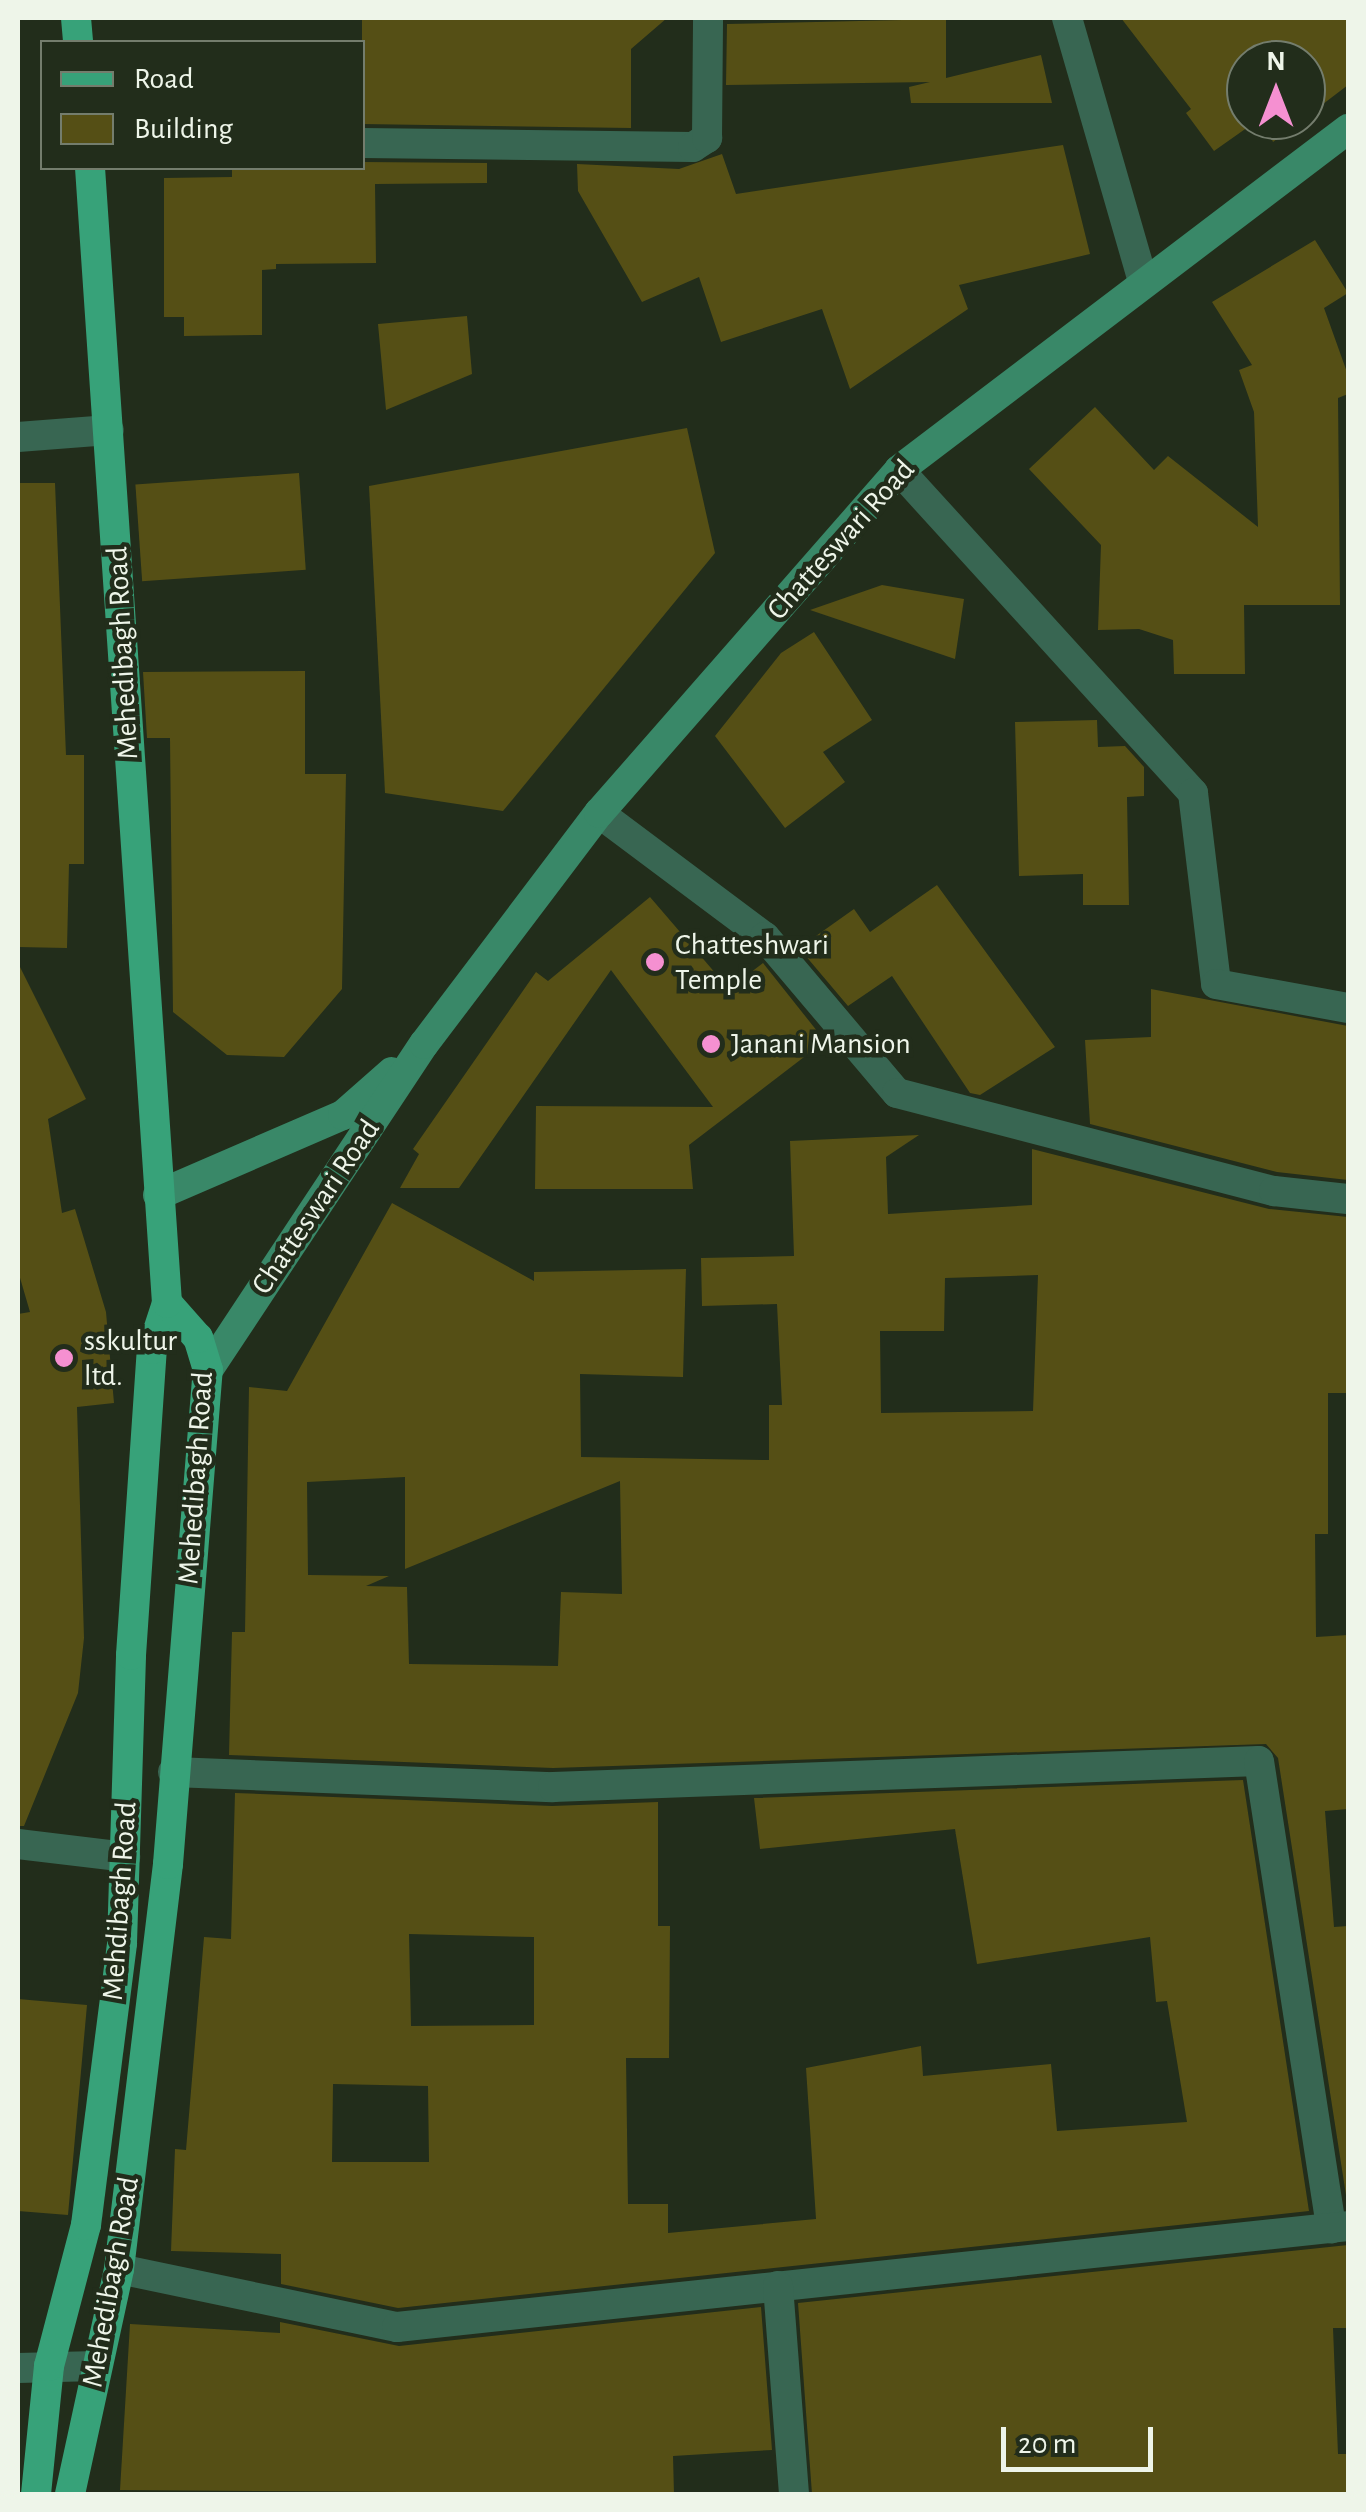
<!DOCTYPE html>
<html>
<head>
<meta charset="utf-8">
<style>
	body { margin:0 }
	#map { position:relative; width:1366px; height:2512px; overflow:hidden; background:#222d1b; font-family:"Alegreya Sans",sans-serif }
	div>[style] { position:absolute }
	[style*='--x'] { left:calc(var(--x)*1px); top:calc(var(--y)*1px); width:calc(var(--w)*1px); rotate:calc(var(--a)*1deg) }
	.building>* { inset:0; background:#554f15; transform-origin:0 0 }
	.street>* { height:30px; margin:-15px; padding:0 15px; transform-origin:15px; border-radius:15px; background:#386652 }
	.secondary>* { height:30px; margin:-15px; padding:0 15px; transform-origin:15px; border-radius:15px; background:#398868 }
	.primary>* { height:30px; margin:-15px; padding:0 15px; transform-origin:15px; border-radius:15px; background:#37a279 }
	.dots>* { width:28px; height:28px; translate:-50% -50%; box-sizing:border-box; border:5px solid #222d1b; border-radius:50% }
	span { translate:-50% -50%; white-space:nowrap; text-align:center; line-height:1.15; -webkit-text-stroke:9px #222d1b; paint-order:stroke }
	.street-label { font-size:30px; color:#eef5e9 }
	.poi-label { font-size:30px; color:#eef5e9 }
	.left { translate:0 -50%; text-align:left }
	.frame { position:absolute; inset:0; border:20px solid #eef5e9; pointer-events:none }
	.legend { position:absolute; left:40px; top:40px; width:325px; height:130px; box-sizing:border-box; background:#222d1b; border:2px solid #747d6d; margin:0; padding:12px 18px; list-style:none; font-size:30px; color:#eef5e9 }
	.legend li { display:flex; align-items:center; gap:20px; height:50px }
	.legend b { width:50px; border:2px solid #747d6d }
	.north { position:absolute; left:1226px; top:40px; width:100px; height:100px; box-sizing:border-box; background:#222d1b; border:2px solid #747d6d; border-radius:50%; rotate:0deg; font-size:28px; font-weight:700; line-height:40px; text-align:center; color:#eef5e9 }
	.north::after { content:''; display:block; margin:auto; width:35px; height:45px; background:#f590d1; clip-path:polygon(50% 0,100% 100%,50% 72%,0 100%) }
	.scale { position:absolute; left:1001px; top:2427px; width:152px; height:45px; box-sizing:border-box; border:5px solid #eef5e9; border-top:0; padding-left:12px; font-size:30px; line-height:35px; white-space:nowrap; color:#eef5e9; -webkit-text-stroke:8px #222d1b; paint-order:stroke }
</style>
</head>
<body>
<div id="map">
	<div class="building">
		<div style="clip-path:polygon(362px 18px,667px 18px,631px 49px,631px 128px,362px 124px)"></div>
		<div style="clip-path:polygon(1121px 18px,1348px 18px,1348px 85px,1306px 117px,1306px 60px,1246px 60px,1246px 120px,1258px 120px,1214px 151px,1186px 113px,1191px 109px)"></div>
		<div style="clip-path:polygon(946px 19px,946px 78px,1041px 55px,1052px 103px,911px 103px,909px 87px,930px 82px,726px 85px,727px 24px)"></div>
		<div style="clip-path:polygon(1263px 120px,1302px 120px,1273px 142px)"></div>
		<div style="clip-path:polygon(1063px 145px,1090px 254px,959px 285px,968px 309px,850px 389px,822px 309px,721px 342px,699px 277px,642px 302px,578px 191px,577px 164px,679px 169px,722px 154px,736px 194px)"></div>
		<div style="clip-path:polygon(362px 162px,487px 163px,487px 183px,375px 184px,376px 263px,276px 264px,276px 269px,262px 270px,262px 335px,184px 336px,184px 317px,164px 317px,164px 178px,232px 177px,232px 168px,362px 168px)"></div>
		<div style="clip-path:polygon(1315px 240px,1348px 293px,1324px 308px,1348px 375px,1348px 394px,1338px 398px,1340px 605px,1244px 605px,1245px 674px,1174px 674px,1173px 640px,1139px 629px,1098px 630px,1101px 545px,1029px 469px,1095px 407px,1154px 470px,1168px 456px,1258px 527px,1254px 412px,1239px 370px,1252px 365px,1212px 302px)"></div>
		<div style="clip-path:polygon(467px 316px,472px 374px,386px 410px,378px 324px)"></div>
		<div style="clip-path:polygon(687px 428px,715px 553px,503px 811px,385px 793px,369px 486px)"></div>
		<div style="left:299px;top:473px;width:97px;height:164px;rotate:86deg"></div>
		<div style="clip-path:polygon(18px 483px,55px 483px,66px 755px,84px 755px,84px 864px,69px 864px,67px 948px,18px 947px)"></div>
		<div style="clip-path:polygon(882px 585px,964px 599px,955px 659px,810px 610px)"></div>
		<div style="clip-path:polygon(814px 632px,872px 720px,823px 752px,845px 782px,785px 828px,715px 736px,781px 653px)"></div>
		<div style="clip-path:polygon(305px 671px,305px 774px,346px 774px,342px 989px,284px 1057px,227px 1055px,173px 1012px,170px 738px,147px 738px,143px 672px)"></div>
		<div style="clip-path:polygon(1097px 720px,1098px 747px,1125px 746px,1144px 767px,1144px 796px,1127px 797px,1129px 905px,1083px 905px,1083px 874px,1019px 876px,1015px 722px)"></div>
		<div style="clip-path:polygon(937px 885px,1055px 1047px,980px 1095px,970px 1093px,892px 976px,848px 1006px,799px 948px,854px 909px,870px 932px)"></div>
		<div style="clip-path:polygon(650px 897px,729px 989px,763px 963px,825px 1041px,689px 1145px,693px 1189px,535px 1189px,536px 1106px,713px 1107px,611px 970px,459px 1188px,400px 1188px,419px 1154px,413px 1149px,536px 972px,548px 981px)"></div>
		<div style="clip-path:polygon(18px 963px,86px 1099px,48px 1119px,62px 1213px,75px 1209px,106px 1312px,114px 1403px,77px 1407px,84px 1638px,78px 1693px,24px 1826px,18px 1826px,18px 1314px,30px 1312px,18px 1271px)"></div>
		<div style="clip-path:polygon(1151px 989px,1348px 1026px,1348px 1180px,1277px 1172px,1090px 1124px,1085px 1040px,1151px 1037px)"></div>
		<div style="clip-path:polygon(evenodd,919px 1135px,886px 1157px,888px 1214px,1032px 1205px,1032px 1149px,1269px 1209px,1348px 1217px,1348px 1393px,1328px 1393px,1328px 1534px,1315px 1534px,1316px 1637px,1348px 1635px,1348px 1809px,1325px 1811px,1334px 1927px,1348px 1926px,1348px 2208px,1278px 1758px,1266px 1744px,553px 1768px,229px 1755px,232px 1632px,245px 1632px,249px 1387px,287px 1391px,392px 1203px,534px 1281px,534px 1272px,686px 1269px,683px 1377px,580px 1374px,581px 1457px,769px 1460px,769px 1405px,782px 1405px,777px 1304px,702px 1306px,701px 1258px,794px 1256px,790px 1141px,919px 1135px,1038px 1275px,1033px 1411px,881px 1413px,880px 1331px,944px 1331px,945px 1278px,1038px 1275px,919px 1135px,405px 1477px,405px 1569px,620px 1481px,622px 1594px,561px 1592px,558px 1666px,409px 1664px,407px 1587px,366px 1586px,389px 1576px,308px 1575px,307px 1482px,405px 1477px)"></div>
		<div style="clip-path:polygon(evenodd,1243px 1780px,1309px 2211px,398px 2308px,281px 2284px,281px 2254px,171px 2251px,175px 2149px,186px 2150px,204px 1937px,231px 1939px,235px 1793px,552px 1806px,658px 1802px,658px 1926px,670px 1926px,669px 2058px,626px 2058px,628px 2204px,668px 2204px,668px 2233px,816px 2219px,806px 2068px,921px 2046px,923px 2076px,1051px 2064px,1057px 2131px,1187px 2122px,1167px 2001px,1156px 2002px,1150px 1937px,977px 1964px,955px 1829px,760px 1849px,754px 1798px,1243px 1780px,409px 1934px,534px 1937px,534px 2025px,411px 2026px,409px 1934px,1243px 1780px,333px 2084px,428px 2086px,429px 2162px,332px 2162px,333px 2084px)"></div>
		<div style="clip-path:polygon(18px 1999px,87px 2005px,68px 2215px,18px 2211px)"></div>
		<div style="clip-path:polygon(1348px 2245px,1348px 2328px,1333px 2328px,1338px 2454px,1348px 2454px,1348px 2494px,812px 2494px,798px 2303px)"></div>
		<div style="clip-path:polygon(761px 2307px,772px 2450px,673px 2456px,674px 2494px,120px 2490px,130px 2324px,280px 2333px,280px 2322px,399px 2346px)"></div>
	</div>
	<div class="street">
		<div style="--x:1067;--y:18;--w:274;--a:73.9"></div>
		<div style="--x:362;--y:143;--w:331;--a:0.7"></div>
		<div style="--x:693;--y:147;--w:17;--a:-33"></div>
		<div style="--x:707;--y:138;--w:120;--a:-89.5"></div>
		<div style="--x:18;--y:437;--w:91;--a:-4.4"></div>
		<div style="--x:899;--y:470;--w:437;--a:47.7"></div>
		<div style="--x:1193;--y:793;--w:192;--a:83.1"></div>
		<div style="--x:1216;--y:984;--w:134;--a:10.3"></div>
		<div style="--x:599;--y:813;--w:207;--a:36.8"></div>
		<div style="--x:765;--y:937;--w:204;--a:49.8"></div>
		<div style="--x:897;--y:1093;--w:390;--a:14.6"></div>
		<div style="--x:1274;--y:1191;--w:74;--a:6.2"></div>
		<div style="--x:173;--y:1772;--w:380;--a:2.3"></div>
		<div style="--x:553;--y:1787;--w:706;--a:-2.11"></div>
		<div style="--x:1259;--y:1761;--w:473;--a:81.2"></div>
		<div style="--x:18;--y:1844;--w:108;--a:6.9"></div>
		<div style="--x:119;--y:2269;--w:284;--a:11.8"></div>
		<div style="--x:397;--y:2327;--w:956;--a:-6.06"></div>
		<div style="--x:778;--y:2286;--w:209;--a:85.6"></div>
		<div style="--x:18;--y:2368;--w:79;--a:-1.5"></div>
	</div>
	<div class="secondary">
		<div style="--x:158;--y:1195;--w:202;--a:-23.4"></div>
		<div style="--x:343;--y:1115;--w:65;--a:-41.3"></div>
		<div style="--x:208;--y:1370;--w:391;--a:-56.5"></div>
		<div style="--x:424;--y:1044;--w:290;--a:-52.9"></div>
		<div style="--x:599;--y:813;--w:456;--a:-48.8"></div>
		<div style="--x:899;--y:470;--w:564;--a:-37.22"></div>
	</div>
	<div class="primary">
		<div style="--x:76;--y:18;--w:24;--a:85"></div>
		<div style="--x:36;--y:2494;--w:129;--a:-84.2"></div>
		<div style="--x:49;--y:2366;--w:146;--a:-75.3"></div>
		<div style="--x:86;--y:2225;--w:284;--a:-82.7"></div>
		<div style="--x:122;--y:1943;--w:288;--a:-88.2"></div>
		<div style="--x:131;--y:1655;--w:307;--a:-86.1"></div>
		<div style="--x:152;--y:1349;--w:48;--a:-71.9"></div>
		<div style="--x:70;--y:2494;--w:230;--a:-77.7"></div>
		<div style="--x:119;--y:2269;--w:408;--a:-83.1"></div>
		<div style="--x:168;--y:1864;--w:496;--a:-85.4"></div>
		<div style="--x:208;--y:1370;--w:34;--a:-107"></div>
		<div style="--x:198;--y:1338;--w:47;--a:-131.5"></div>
		<div style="--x:167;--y:1303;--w:1138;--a:-93.88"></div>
	</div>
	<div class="dots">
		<div style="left:655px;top:962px;background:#f590d1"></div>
		<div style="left:711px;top:1044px;background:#f590d1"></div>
		<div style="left:64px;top:1358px;background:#f590d1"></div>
	</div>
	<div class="street-label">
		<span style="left:841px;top:540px;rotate:-48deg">Chatteswari Road</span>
		<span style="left:123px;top:653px;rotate:-93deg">Mehedibagh Road</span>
		<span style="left:316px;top:1207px;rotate:-56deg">Chatteswari Road</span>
		<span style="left:196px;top:1478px;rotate:-86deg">Mehedibagh Road</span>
		<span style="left:120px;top:1901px;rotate:-86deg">Mehdibagh Road</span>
		<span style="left:111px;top:2282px;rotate:-80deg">Mehedibagh Road</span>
	</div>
	<div class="poi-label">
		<span class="left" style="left:675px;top:962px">Chatteshwari<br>Temple</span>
		<span class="left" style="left:731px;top:1044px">Janani Mansion</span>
		<span class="left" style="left:84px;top:1358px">sskultur<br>ltd.</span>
	</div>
	<div class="frame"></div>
	<ul class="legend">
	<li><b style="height:12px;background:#37a279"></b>Road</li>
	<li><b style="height:28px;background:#554f15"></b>Building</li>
	</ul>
	<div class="north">N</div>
	<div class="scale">20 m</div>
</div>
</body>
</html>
